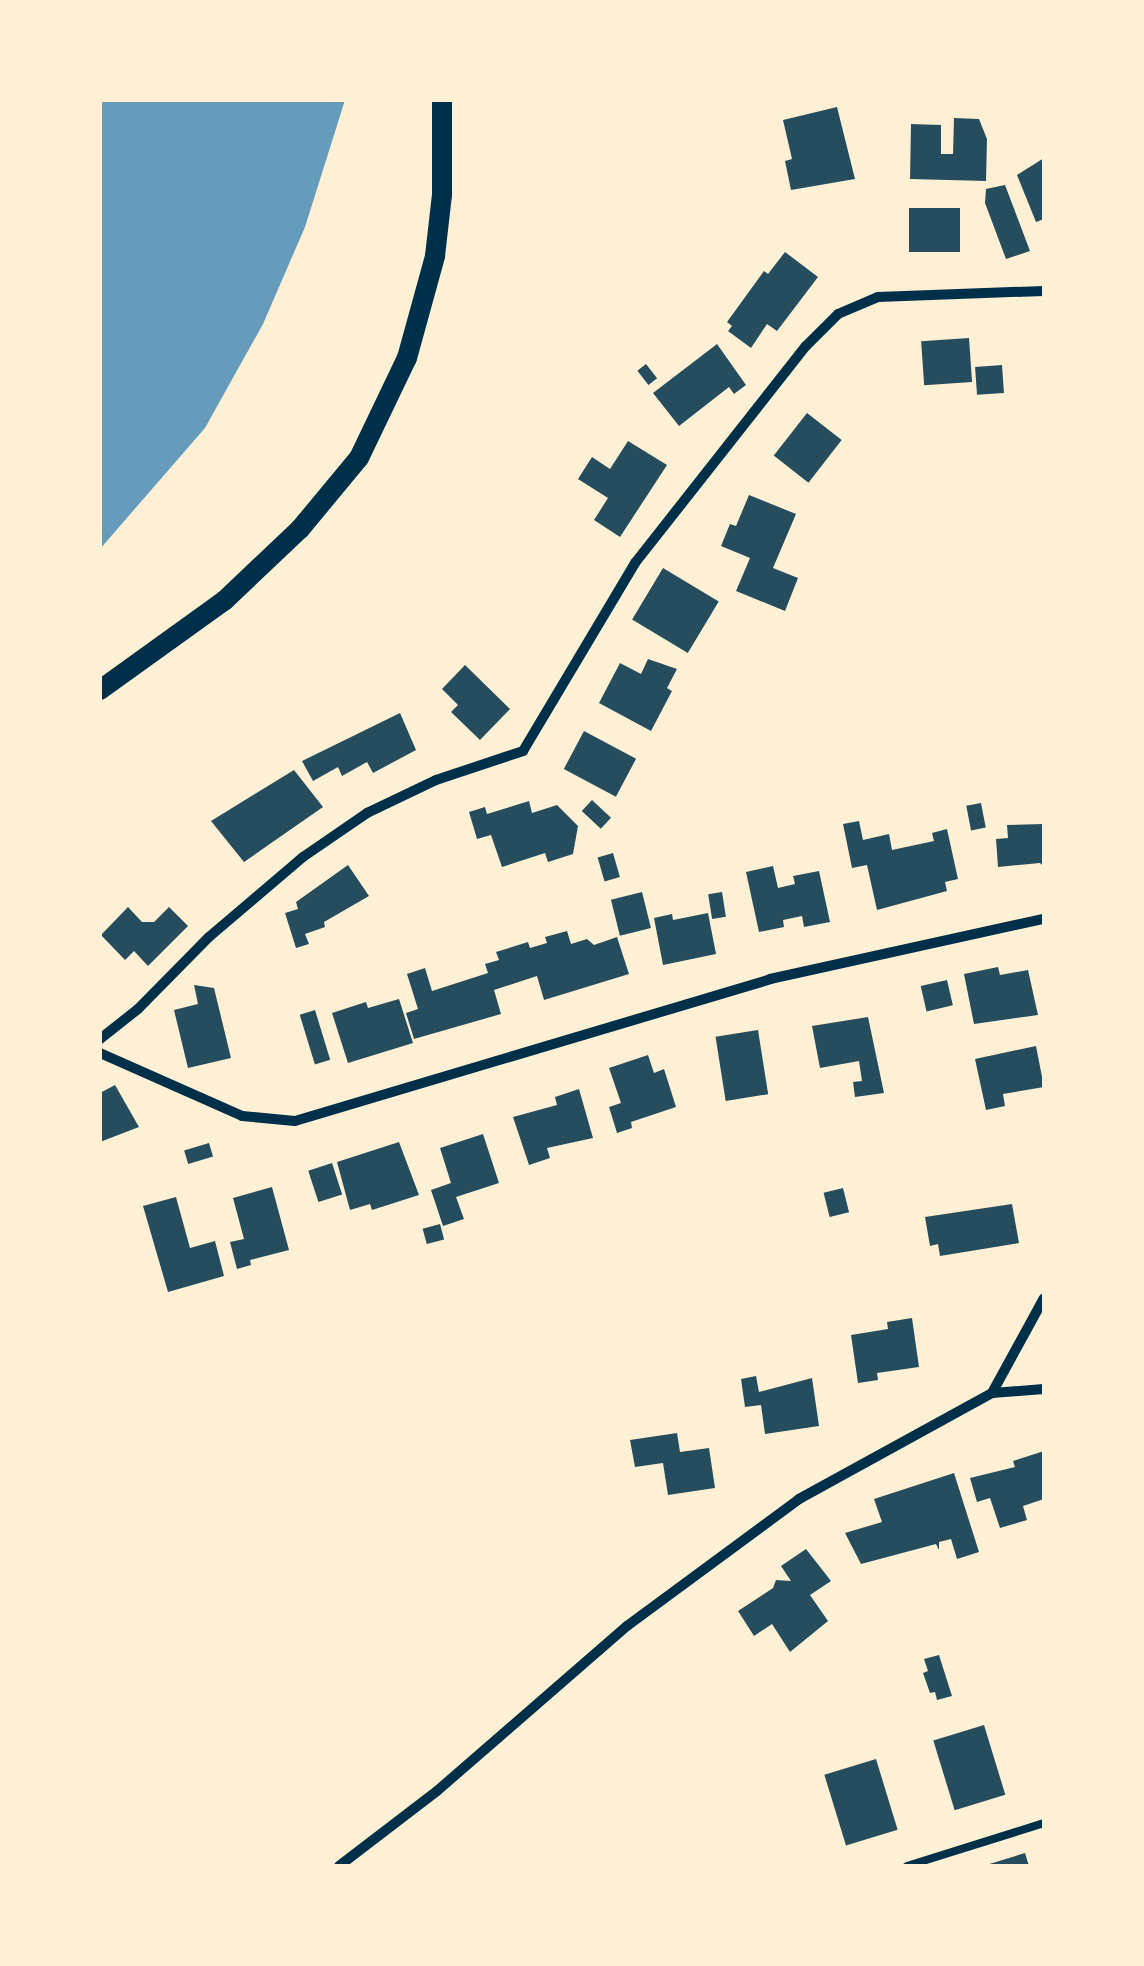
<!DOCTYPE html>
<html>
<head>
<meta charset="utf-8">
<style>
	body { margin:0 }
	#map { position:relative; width:1144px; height:1966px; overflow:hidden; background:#fdf0d5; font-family:"DejaVu Sans",sans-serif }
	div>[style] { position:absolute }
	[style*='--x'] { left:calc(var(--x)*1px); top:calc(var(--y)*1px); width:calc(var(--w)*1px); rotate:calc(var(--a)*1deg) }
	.water>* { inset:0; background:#669bbc }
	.building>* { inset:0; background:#264d5e; transform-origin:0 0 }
	.service>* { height:8px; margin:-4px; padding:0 4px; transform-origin:4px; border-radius:4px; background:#003049 }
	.minor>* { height:10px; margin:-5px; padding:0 5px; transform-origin:5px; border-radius:5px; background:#003049 }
	.secondary>* { height:20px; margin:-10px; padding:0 10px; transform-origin:10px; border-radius:10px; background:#003049 }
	span { translate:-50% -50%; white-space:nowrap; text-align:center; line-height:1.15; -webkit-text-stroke:9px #fdf0d5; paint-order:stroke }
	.frame { position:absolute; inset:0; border:102px solid #fdf0d5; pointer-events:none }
</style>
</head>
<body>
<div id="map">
	<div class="water">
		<div style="clip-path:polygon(100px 100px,345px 100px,305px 227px,263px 324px,205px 428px,100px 549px)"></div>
	</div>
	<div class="building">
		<div style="clip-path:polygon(837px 107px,855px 179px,791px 190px,785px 161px,792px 159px,783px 120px)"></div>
		<div style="clip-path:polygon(954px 118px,979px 119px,987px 139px,986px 181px,910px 179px,911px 124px,941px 125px,941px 154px,953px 154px)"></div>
		<div style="clip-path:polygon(1044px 158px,1044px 219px,1036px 222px,1017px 175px)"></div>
		<div style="clip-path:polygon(1005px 185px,1030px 251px,1006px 259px,985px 203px,986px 189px)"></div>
		<div style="left:909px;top:208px;width:51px;height:44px"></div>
		<div style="clip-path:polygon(785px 252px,818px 277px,777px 331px,767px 324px,751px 348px,728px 331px,732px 326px,727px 322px,764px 271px,768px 274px)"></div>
		<div style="left:969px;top:338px;width:44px;height:48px;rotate:86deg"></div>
		<div style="clip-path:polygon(717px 344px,746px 385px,734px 394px,729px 387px,679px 426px,653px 393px)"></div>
		<div style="left:646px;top:364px;width:18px;height:11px;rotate:52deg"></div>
		<div style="left:1002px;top:365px;width:28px;height:27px;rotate:86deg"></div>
		<div style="left:807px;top:413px;width:44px;height:54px;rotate:38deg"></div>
		<div style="clip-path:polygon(628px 441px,667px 465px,620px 537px,594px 520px,608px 498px,578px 479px,592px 457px,610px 469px)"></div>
		<div style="clip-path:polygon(749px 495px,796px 514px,773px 568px,798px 578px,785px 611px,736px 591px,750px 558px,721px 546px,730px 524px,736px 526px)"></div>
		<div style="left:663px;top:568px;width:65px;height:60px;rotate:31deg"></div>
		<div style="clip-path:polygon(648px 659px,677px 669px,667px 688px,672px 691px,651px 731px,599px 703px,620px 663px,641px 674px)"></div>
		<div style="clip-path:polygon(465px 665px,510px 709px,480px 740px,451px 712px,458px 705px,442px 689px)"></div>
		<div style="clip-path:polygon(400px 713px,416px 750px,373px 773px,367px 762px,342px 776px,338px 767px,313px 781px,302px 761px)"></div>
		<div style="left:584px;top:731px;width:59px;height:43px;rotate:28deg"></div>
		<div style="clip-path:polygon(294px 770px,323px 807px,244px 862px,211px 821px)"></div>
		<div style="left:592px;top:800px;width:26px;height:15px;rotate:43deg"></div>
		<div style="clip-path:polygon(529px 801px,532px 813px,557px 805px,578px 826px,573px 854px,548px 862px,545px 853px,502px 867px,491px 835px,477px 839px,469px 812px,485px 807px,487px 814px)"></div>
		<div style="left:981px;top:803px;width:25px;height:15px;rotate:79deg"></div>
		<div style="clip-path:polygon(859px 821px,863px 840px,889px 834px,892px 850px,934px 841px,932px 833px,947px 829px,958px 879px,945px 882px,947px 891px,877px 910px,867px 865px,852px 868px,843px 824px)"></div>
		<div style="clip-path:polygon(1044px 824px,1044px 867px,1040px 863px,998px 867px,996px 839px,1008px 838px,1007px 825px)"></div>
		<div style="left:613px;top:853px;width:25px;height:16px;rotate:74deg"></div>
		<div style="clip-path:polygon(348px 865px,369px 896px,324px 922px,325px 927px,305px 934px,309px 944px,296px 948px,285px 913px,298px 909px,296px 902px)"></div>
		<div style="clip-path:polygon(773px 866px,778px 888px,795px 884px,793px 876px,819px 871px,830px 922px,804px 927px,802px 916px,783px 920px,784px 927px,759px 932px,746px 872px)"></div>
		<div style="left:642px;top:892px;width:37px;height:32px;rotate:76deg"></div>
		<div style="left:722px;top:892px;width:25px;height:14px;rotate:81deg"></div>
		<div style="clip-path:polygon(128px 907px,142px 922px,154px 922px,169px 907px,188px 926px,148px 966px,134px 951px,125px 960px,101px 935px)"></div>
		<div style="clip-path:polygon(708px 913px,716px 954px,663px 965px,654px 918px,672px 914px,673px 920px)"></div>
		<div style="clip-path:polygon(567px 931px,571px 944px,587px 939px,594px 945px,617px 937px,629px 974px,544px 1000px,537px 976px,494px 990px,501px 1014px,414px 1039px,406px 1013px,418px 1009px,407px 974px,425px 968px,432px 991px,488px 973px,485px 964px,499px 960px,496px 952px,528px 942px,530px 948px,547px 943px,545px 937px)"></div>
		<div style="clip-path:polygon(998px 967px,1000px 975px,1028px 970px,1038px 1015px,974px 1024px,964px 974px)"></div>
		<div style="left:947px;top:980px;width:26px;height:27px;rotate:77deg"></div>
		<div style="clip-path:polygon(194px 985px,214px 988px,231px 1058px,188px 1068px,174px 1010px,198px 1004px)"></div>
		<div style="clip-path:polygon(399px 999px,413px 1043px,348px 1063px,332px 1013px,366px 1002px,368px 1008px)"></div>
		<div style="left:315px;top:1010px;width:52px;height:16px;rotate:73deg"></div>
		<div style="clip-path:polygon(868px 1017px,884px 1093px,855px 1097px,853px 1082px,862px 1081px,859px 1061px,820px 1068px,812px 1026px)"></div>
		<div style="left:758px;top:1030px;width:65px;height:43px;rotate:81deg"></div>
		<div style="clip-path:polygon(1036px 1046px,1044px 1087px,1003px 1094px,1005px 1106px,986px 1110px,975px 1059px)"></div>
		<div style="clip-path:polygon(648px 1055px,654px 1073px,664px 1069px,676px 1107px,631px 1122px,632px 1128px,617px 1133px,609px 1107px,621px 1103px,609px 1068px)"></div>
		<div style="clip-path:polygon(115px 1085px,139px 1127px,100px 1142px,100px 1093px)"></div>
		<div style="clip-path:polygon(579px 1089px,593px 1138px,547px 1148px,550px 1158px,529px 1165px,513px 1117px,557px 1105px,555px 1097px)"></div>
		<div style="clip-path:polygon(483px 1134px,499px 1183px,456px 1197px,464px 1219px,443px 1226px,431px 1190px,451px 1183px,440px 1148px)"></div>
		<div style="clip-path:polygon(399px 1142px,419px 1195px,372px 1210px,370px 1204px,350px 1210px,337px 1162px)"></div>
		<div style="left:209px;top:1143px;width:14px;height:26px;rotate:73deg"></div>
		<div style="left:332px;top:1163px;width:33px;height:25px;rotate:72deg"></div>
		<div style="clip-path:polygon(272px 1187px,289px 1250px,250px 1260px,251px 1265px,237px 1269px,230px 1242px,244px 1239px,233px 1198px)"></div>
		<div style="left:843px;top:1188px;width:25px;height:20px;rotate:76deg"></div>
		<div style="clip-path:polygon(176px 1197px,190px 1248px,215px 1241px,224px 1276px,168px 1292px,143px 1206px)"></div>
		<div style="clip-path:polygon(1012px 1204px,1019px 1243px,940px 1256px,938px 1244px,930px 1246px,925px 1217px)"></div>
		<div style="left:440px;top:1224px;width:16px;height:18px;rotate:75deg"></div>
		<div style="clip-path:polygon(912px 1318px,919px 1367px,877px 1373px,878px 1380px,858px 1383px,851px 1335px,888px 1329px,887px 1322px)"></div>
		<div style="clip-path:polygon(756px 1376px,759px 1392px,812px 1378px,819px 1426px,765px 1434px,761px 1405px,745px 1407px,741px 1379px)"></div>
		<div style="clip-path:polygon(677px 1433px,680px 1452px,709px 1448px,715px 1488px,668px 1495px,663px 1463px,635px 1467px,630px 1440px)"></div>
		<div style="clip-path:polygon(1044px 1451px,1044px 1499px,1023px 1506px,1027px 1520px,1000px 1528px,990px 1498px,977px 1502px,970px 1478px,1015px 1467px,1013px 1461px)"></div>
		<div style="clip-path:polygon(954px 1473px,979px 1552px,957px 1559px,951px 1539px,939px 1542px,939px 1550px,936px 1544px,861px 1564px,845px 1533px,882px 1522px,874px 1499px)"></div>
		<div style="clip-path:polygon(806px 1549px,831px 1581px,810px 1595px,828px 1621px,790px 1652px,772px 1624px,754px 1636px,738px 1611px,773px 1588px,776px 1580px,791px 1581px,781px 1566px)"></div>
		<div style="clip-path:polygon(939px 1655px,952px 1696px,937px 1700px,935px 1692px,930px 1693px,923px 1673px,928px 1671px,924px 1659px)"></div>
		<div style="left:984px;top:1725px;width:73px;height:53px;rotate:73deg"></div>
		<div style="left:876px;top:1759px;width:74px;height:54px;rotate:73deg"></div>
		<div style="clip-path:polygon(1025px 1853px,1029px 1866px,986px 1866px,986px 1865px)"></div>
	</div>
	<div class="service">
		<div style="--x:907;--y:1866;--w:144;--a:-17.4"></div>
	</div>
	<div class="minor">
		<div style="--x:100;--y:1039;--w:48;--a:-38.3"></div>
		<div style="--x:138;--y:1009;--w:101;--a:-45.4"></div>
		<div style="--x:209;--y:937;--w:123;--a:-40.4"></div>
		<div style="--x:303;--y:857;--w:78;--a:-34.5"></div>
		<div style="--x:367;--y:813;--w:76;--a:-25.6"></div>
		<div style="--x:436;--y:780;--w:92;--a:-18.4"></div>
		<div style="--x:523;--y:751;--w:219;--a:-59.2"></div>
		<div style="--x:635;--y:563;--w:276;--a:-51.8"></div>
		<div style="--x:806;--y:346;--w:45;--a:-45"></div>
		<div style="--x:838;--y:314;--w:43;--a:-23"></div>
		<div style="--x:878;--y:297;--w:166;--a:-2.1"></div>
		<div style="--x:100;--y:1053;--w:155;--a:23.9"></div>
		<div style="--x:242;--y:1116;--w:53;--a:5.4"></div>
		<div style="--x:295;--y:1121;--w:496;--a:-16.6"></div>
		<div style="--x:770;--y:979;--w:280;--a:-12.4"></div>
		<div style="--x:992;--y:1393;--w:108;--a:-61.3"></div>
		<div style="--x:339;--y:1866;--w:123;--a:-37.4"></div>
		<div style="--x:437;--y:1791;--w:252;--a:-41"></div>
		<div style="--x:627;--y:1626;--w:214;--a:-36.4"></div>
		<div style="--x:799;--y:1499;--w:220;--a:-28.8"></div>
		<div style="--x:992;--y:1393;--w:52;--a:-4.4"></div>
	</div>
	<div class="secondary">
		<div style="--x:100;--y:690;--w:153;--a:-35.7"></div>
		<div style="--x:224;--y:601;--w:105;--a:-43.5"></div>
		<div style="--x:300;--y:529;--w:92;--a:-50.3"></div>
		<div style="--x:359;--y:458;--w:111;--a:-64.4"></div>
		<div style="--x:407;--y:358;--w:106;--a:-74.6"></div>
		<div style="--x:435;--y:256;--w:61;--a:-83.5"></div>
		<div style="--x:442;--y:195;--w:95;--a:-90"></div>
	</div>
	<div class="frame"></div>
</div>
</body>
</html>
